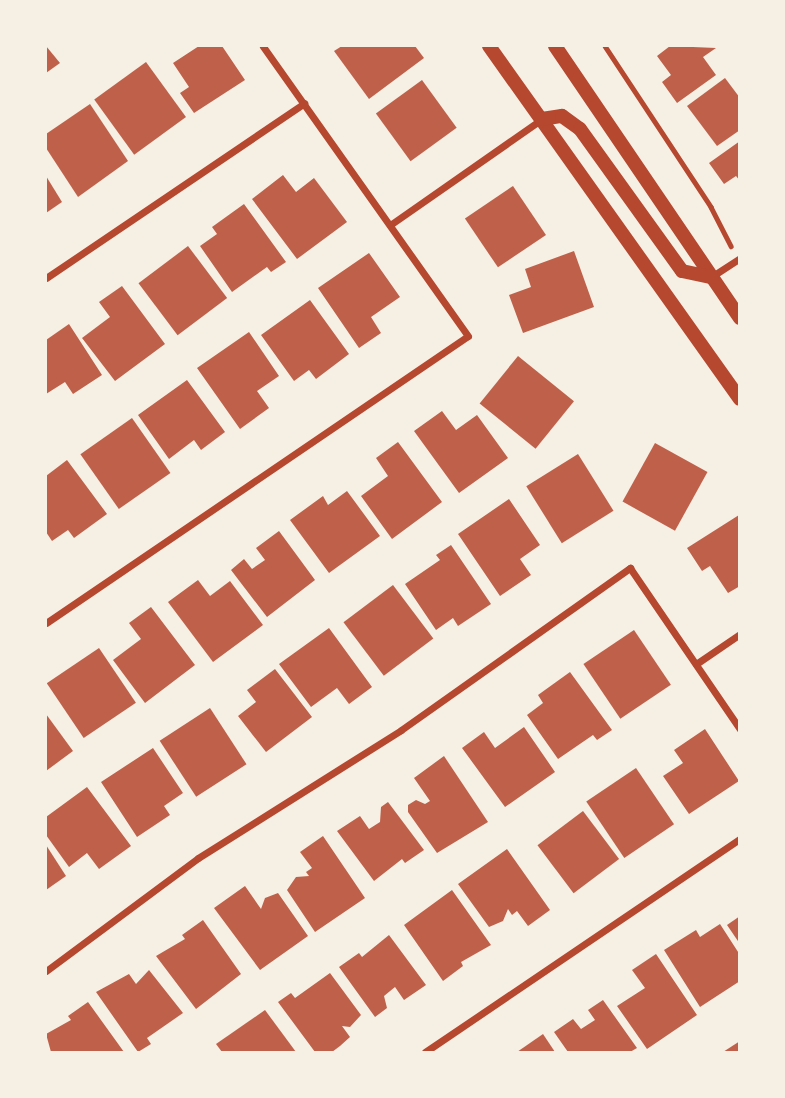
<!DOCTYPE html>
<html>
<head>
<meta charset="utf-8">
<style>
	body { margin:0 }
	#map { position:relative; width:785px; height:1098px; overflow:hidden; background:#f6efe4; font-family:"Noto Sans",sans-serif }
	div>[style] { position:absolute }
	[style*='--x'] { left:calc(var(--x)*1px); top:calc(var(--y)*1px); width:calc(var(--w)*1px); rotate:calc(var(--a)*1deg) }
	.building>* { inset:0; background:#bf614a; transform-origin:0 0 }
	.path>* { height:4.5px; margin:-2.25px; padding:0 2.25px; transform-origin:2.25px; border-radius:2.25px; background:#b5482f }
	.minor>* { height:7px; margin:-3.5px; padding:0 3.5px; transform-origin:3.5px; border-radius:3.5px; background:#b5482f }
	.secondary>* { height:14px; margin:-7px; padding:0 7px; transform-origin:7px; border-radius:7px; background:#b5482f }
	span { translate:-50% -50%; white-space:nowrap; text-align:center; line-height:1.15; -webkit-text-stroke:6px #f6efe4; paint-order:stroke }
	.frame { position:absolute; inset:0; border:47px solid #f6efe4; pointer-events:none }
</style>
</head>
<body>
<div id="map">
	<div class="building">
		<div style="clip-path:polygon(46px 46px,60px 63px,46px 73px)"></div>
		<div style="clip-path:polygon(199px 46px,222px 46px,245px 80px,194px 113px,180px 93px,189px 87px,173px 63px)"></div>
		<div style="clip-path:polygon(342px 46px,415px 46px,424px 58px,369px 99px,334px 51px)"></div>
		<div style="clip-path:polygon(670px 46px,716px 48px,703px 57px,716px 75px,677px 103px,662px 82px,671px 75px,657px 56px)"></div>
		<div style="left:146px;top:62px;width:68px;height:64px;rotate:54deg"></div>
		<div style="clip-path:polygon(725px 78px,740px 98px,740px 130px,717px 146px,687px 106px)"></div>
		<div style="left:422px;top:80px;width:59px;height:57px;rotate:54deg"></div>
		<div style="clip-path:polygon(90px 104px,128px 161px,78px 197px,46px 148px,46px 134px)"></div>
		<div style="clip-path:polygon(740px 141px,740px 181px,736px 176px,724px 184px,709px 163px)"></div>
		<div style="clip-path:polygon(283px 175px,296px 192px,314px 178px,347px 222px,297px 259px,252px 199px)"></div>
		<div style="clip-path:polygon(46px 176px,62px 202px,46px 213px)"></div>
		<div style="left:513px;top:186px;width:59px;height:58px;rotate:56deg"></div>
		<div style="clip-path:polygon(244px 204px,286px 262px,271px 272px,267px 267px,232px 292px,200px 246px,217px 234px,212px 227px)"></div>
		<div style="left:188px;top:246px;width:65px;height:62px;rotate:53deg"></div>
		<div style="clip-path:polygon(574px 251px,594px 307px,523px 333px,509px 295px,531px 287px,525px 269px)"></div>
		<div style="clip-path:polygon(369px 253px,400px 297px,371px 317px,381px 333px,359px 348px,318px 288px)"></div>
		<div style="clip-path:polygon(122px 286px,165px 344px,115px 381px,82px 338px,110px 317px,99px 302px)"></div>
		<div style="clip-path:polygon(310px 300px,349px 354px,316px 379px,309px 370px,294px 381px,261px 335px)"></div>
		<div style="clip-path:polygon(69px 324px,102px 375px,73px 394px,65px 382px,46px 394px,46px 340px)"></div>
		<div style="clip-path:polygon(249px 332px,279px 376px,257px 391px,269px 408px,240px 429px,197px 368px)"></div>
		<div style="left:518px;top:356px;width:72px;height:61px;rotate:39deg"></div>
		<div style="clip-path:polygon(187px 380px,225px 432px,201px 450px,194px 440px,169px 459px,138px 415px)"></div>
		<div style="clip-path:polygon(442px 411px,456px 430px,477px 415px,508px 458px,459px 493px,414px 431px)"></div>
		<div style="left:132px;top:418px;width:67px;height:63px;rotate:55deg"></div>
		<div style="clip-path:polygon(398px 442px,442px 502px,392px 539px,361px 496px,388px 476px,376px 458px)"></div>
		<div style="left:655px;top:443px;width:60px;height:67px;rotate:29deg"></div>
		<div style="left:578px;top:454px;width:67px;height:61px;rotate:58deg"></div>
		<div style="clip-path:polygon(67px 460px,107px 514px,74px 538px,68px 530px,52px 541px,46px 532px,46px 476px)"></div>
		<div style="clip-path:polygon(347px 491px,380px 536px,329px 573px,290px 520px,323px 496px,328px 505px)"></div>
		<div style="clip-path:polygon(509px 499px,540px 545px,520px 559px,531px 575px,500px 596px,458px 534px)"></div>
		<div style="clip-path:polygon(739px 515px,740px 586px,728px 593px,710px 566px,702px 571px,687px 548px)"></div>
		<div style="clip-path:polygon(279px 531px,315px 580px,267px 617px,231px 570px,244px 559px,252px 569px,265px 560px,256px 548px)"></div>
		<div style="clip-path:polygon(451px 545px,491px 604px,458px 626px,453px 618px,436px 630px,405px 584px,440px 560px,436px 555px)"></div>
		<div style="clip-path:polygon(198px 580px,210px 596px,230px 581px,263px 625px,213px 662px,168px 602px)"></div>
		<div style="left:393px;top:585px;width:67px;height:62px;rotate:53deg"></div>
		<div style="clip-path:polygon(151px 607px,195px 665px,145px 703px,113px 660px,141px 639px,129px 623px)"></div>
		<div style="clip-path:polygon(329px 628px,372px 687px,349px 704px,337px 688px,311px 707px,279px 664px)"></div>
		<div style="left:634px;top:630px;width:66px;height:61px;rotate:56deg"></div>
		<div style="left:99px;top:648px;width:66px;height:63px;rotate:56deg"></div>
		<div style="clip-path:polygon(275px 669px,312px 717px,266px 752px,238px 716px,256px 702px,247px 690px)"></div>
		<div style="clip-path:polygon(570px 672px,612px 730px,597px 740px,593px 735px,558px 759px,527px 715px,543px 703px,538px 695px)"></div>
		<div style="left:210px;top:708px;width:67px;height:60px;rotate:57deg"></div>
		<div style="clip-path:polygon(46px 714px,73px 751px,46px 771px)"></div>
		<div style="clip-path:polygon(524px 727px,555px 772px,505px 807px,462px 748px,484px 732px,495px 748px)"></div>
		<div style="clip-path:polygon(705px 729px,739px 781px,689px 814px,663px 776px,683px 763px,674px 750px)"></div>
		<div style="clip-path:polygon(153px 748px,183px 793px,164px 806px,170px 815px,137px 837px,101px 782px)"></div>
		<div style="clip-path:polygon(444px 756px,488px 822px,437px 853px,408px 812px,408px 805px,416px 800px,425px 804px,430px 801px,414px 778px)"></div>
		<div style="left:636px;top:768px;width:68px;height:60px;rotate:56deg"></div>
		<div style="clip-path:polygon(87px 787px,131px 846px,99px 869px,87px 853px,69px 867px,46px 835px,46px 817px)"></div>
		<div style="clip-path:polygon(388px 802px,424px 850px,405px 863px,402px 859px,374px 881px,337px 831px,360px 816px,369px 829px,380px 822px,381px 807px)"></div>
		<div style="left:583px;top:811px;width:60px;height:57px;rotate:53deg"></div>
		<div style="clip-path:polygon(323px 836px,365px 898px,315px 932px,287px 890px,296px 877px,309px 876px,306px 872px,312px 868px,300px 852px)"></div>
		<div style="clip-path:polygon(46px 845px,66px 876px,46px 890px)"></div>
		<div style="clip-path:polygon(507px 849px,550px 910px,528px 926px,517px 911px,512px 915px,508px 909px,503px 921px,489px 927px,458px 884px)"></div>
		<div style="clip-path:polygon(245px 886px,261px 909px,265px 898px,278px 893px,308px 936px,260px 970px,214px 908px)"></div>
		<div style="clip-path:polygon(452px 890px,491px 945px,461px 962px,463px 966px,443px 981px,404px 925px)"></div>
		<div style="clip-path:polygon(740px 916px,740px 944px,727px 925px)"></div>
		<div style="clip-path:polygon(203px 920px,241px 974px,196px 1009px,156px 956px,185px 939px,182px 935px)"></div>
		<div style="clip-path:polygon(720px 924px,740px 955px,740px 981px,700px 1007px,664px 950px,696px 930px,700px 937px)"></div>
		<div style="clip-path:polygon(389px 935px,426px 985px,404px 1000px,395px 987px,384px 996px,387px 1008px,375px 1017px,339px 967px,359px 953px,362px 957px)"></div>
		<div style="clip-path:polygon(656px 954px,697px 1015px,647px 1049px,617px 1006px,645px 988px,632px 970px)"></div>
		<div style="clip-path:polygon(149px 970px,183px 1013px,147px 1038px,151px 1044px,138px 1052px,96px 992px,129px 974px,136px 984px)"></div>
		<div style="clip-path:polygon(330px 973px,361px 1015px,350px 1027px,342px 1026px,350px 1037px,340px 1046px,332px 1052px,315px 1052px,278px 1002px,291px 993px,295px 998px)"></div>
		<div style="clip-path:polygon(603px 1000px,637px 1048px,630px 1052px,568px 1052px,554px 1032px,573px 1019px,581px 1029px,595px 1020px,588px 1010px)"></div>
		<div style="clip-path:polygon(88px 1002px,124px 1052px,51px 1052px,46px 1034px,71px 1020px,68px 1016px)"></div>
		<div style="clip-path:polygon(265px 1010px,296px 1052px,222px 1052px,216px 1044px)"></div>
		<div style="clip-path:polygon(543px 1034px,555px 1052px,517px 1052px)"></div>
		<div style="clip-path:polygon(740px 1041px,740px 1052px,723px 1052px)"></div>
	</div>
	<div class="path">
		<div style="--x:605;--y:46;--w:193;--a:56.6"></div>
		<div style="--x:711;--y:207;--w:44;--a:62.9"></div>
	</div>
	<div class="minor">
		<div style="--x:390;--y:225;--w:185;--a:-34.9"></div>
		<div style="--x:711;--y:277;--w:35;--a:-33"></div>
		<div style="--x:46;--y:278;--w:312;--a:-34.1"></div>
		<div style="--x:46;--y:623;--w:510;--a:-34.22"></div>
		<div style="--x:468;--y:336;--w:355;--a:-125.3"></div>
		<div style="--x:696;--y:664;--w:53;--a:-34.3"></div>
		<div style="--x:46;--y:971;--w:189;--a:-36.6"></div>
		<div style="--x:198;--y:858;--w:240;--a:-32.2"></div>
		<div style="--x:401;--y:730;--w:281;--a:-35.3"></div>
		<div style="--x:630;--y:568;--w:195;--a:55.7"></div>
		<div style="--x:425;--y:1052;--w:380;--a:-34.1"></div>
	</div>
	<div class="secondary">
		<div style="--x:489;--y:46;--w:433;--a:54.6"></div>
		<div style="--x:555;--y:46;--w:329;--a:55.8"></div>
		<div style="--x:542;--y:119;--w:20;--a:-9"></div>
		<div style="--x:562;--y:116;--w:22;--a:36"></div>
		<div style="--x:580;--y:129;--w:175;--a:54.3"></div>
		<div style="--x:682;--y:271;--w:30;--a:12"></div>
	</div>
	<div class="frame"></div>
</div>
</body>
</html>
